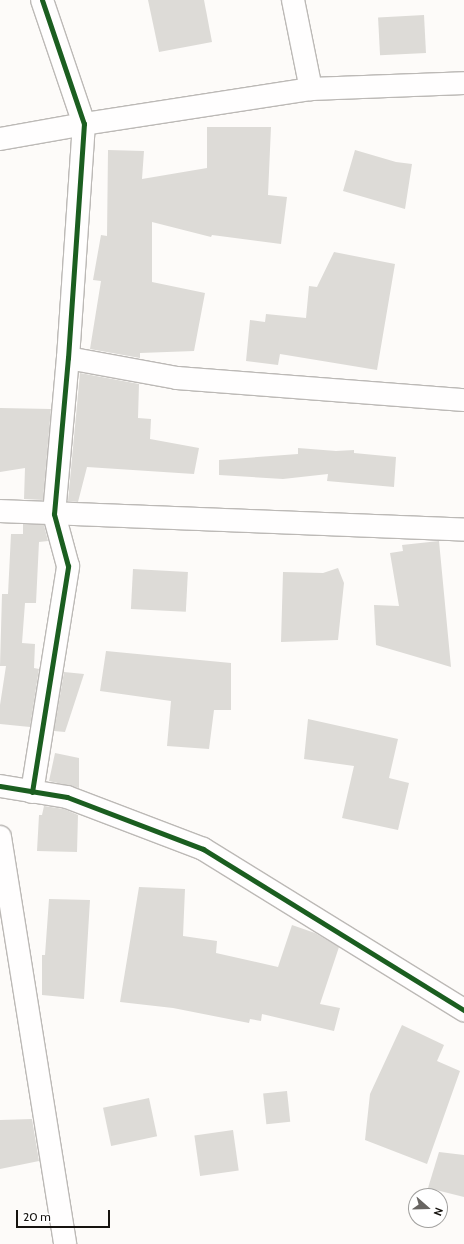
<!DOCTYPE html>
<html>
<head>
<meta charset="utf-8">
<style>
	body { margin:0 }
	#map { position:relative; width:464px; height:1244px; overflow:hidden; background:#fdfbf9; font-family:Cabin,sans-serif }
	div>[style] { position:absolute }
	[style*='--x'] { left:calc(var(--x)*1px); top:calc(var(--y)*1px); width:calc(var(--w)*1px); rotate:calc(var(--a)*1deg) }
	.building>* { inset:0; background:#dddbd7; transform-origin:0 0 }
	.roads { filter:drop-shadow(1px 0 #bcb9b6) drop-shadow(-1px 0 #bcb9b6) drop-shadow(0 1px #bcb9b6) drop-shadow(0 -1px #bcb9b6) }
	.street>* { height:22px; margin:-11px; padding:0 11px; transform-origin:11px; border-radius:11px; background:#fffefe }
	.cycleway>* { height:5px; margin:-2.5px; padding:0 2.5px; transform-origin:2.5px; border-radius:2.5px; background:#1b5e20 }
	span { translate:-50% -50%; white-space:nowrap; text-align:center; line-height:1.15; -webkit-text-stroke:4px #fff; paint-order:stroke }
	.north { position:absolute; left:408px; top:1188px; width:40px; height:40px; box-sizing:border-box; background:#fff; border:1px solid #a2a19f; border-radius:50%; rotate:110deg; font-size:11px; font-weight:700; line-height:16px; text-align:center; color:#16130f }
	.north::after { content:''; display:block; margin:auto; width:14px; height:18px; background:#676461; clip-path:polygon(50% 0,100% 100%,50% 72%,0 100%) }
	.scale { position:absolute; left:16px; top:1210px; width:94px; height:18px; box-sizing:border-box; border:2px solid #16130f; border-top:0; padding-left:5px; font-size:12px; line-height:14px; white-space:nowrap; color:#16130f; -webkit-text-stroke:3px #fff; paint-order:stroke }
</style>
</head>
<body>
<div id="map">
	<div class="building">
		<div style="clip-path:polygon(148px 0,204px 0,212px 42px,159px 52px)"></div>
		<div style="left:424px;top:15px;width:38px;height:46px;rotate:87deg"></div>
		<div style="clip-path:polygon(207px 127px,271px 127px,268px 195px,287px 197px,281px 244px,212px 235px,211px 237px,152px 222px,152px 282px,205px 293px,194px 351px,140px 353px,140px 358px,90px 349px,101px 281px,93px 280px,101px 235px,107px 236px,108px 150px,144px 151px,142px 179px,207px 168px)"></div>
		<div style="clip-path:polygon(355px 150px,396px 162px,412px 164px,405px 209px,343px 191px)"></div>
		<div style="clip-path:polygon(334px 252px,395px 264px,377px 370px,280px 354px,278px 365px,246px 361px,250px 320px,265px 322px,266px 314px,306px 318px,309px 286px,317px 287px)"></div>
		<div style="clip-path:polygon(80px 373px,139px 384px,138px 418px,151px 419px,150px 439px,199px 448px,194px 474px,87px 467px,78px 502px,68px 501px)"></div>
		<div style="clip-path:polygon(0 408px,51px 409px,43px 500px,24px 499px,25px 468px,0 472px)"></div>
		<div style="clip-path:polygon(298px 448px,336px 451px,354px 450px,354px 453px,396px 457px,394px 487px,327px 481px,328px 474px,283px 479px,219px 475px,219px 460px,298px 454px)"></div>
		<div style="clip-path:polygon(23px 524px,44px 525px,48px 541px,39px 542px,36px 603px,25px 603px,22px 643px,35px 644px,34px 668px,39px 669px,30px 727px,0 724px,0 705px,6px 666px,0 666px,2px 594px,8px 594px,11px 534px,23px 534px)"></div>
		<div style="clip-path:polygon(439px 541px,451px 667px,376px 645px,374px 605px,399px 606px,390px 553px,403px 551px,402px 545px)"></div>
		<div style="clip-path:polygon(338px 568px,344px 583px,338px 640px,281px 642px,283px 572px,323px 573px)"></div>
		<div style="left:133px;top:569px;width:55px;height:40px;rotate:3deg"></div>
		<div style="clip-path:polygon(106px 651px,231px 663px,231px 710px,214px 710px,209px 749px,167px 746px,171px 701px,100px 691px)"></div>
		<div style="clip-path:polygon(64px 672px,84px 674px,65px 732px,54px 731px)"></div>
		<div style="clip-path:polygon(308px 719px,398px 739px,389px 778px,409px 783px,398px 830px,342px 818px,354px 766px,304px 759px)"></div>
		<div style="clip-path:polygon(55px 753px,79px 758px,79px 788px,49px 781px)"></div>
		<div style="clip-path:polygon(44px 806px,64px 809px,78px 815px,77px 852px,37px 851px,39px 815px,42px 815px)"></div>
		<div style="clip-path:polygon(139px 887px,185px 889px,183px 936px,217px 941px,216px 953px,278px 967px,292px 925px,315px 933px,339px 947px,320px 1004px,340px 1008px,334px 1031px,262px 1014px,261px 1021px,250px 1019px,249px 1023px,173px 1008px,120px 1002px)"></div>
		<div style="clip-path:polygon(49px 899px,90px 900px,84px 999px,42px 995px,42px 955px,45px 955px)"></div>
		<div style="clip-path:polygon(402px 1025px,444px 1045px,437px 1061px,460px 1071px,427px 1164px,365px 1140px,370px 1094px)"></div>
		<div style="left:287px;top:1091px;width:31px;height:24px;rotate:84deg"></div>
		<div style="left:149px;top:1098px;width:39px;height:47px;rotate:78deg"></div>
		<div style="clip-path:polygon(32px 1119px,39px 1161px,0 1169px,0 1120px)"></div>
		<div style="left:233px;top:1130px;width:41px;height:39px;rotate:82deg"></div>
		<div style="clip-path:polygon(439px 1152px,464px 1155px,464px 1197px,428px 1188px)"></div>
	</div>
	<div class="roads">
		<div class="street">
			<div style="--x:293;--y:0;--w:91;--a:78.6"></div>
			<div style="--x:0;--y:139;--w:85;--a:-10.1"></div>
			<div style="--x:84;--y:124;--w:230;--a:-8.8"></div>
			<div style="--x:311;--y:89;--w:153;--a:-2.2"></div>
			<div style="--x:68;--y:358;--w:111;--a:10.4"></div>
			<div style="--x:177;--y:378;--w:288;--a:4.4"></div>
			<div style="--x:0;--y:511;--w:464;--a:2.3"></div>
			<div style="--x:0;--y:786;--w:68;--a:9.3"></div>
			<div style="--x:67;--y:797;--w:146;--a:20.9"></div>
			<div style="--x:203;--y:849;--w:307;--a:31.7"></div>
			<div style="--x:32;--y:792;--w:229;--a:-80.9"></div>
			<div style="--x:68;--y:566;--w:54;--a:-105.1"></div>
			<div style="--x:54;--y:514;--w:157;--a:-84.9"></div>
			<div style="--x:68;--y:358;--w:235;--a:-86.1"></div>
			<div style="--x:84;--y:124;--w:131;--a:-108.7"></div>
			<div style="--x:0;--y:837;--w:412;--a:80.9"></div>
		</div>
	</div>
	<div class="cycleway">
		<div style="--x:0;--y:786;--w:68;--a:9.3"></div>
		<div style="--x:67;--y:797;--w:146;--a:20.9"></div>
		<div style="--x:203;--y:849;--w:307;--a:31.7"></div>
		<div style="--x:32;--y:792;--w:229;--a:-80.9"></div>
		<div style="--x:68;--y:566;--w:54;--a:-105.1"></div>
		<div style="--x:54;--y:514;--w:157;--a:-84.9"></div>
		<div style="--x:68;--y:358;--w:235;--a:-86.1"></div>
		<div style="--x:84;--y:124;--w:131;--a:-108.7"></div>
	</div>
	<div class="north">N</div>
	<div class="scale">20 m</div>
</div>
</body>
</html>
